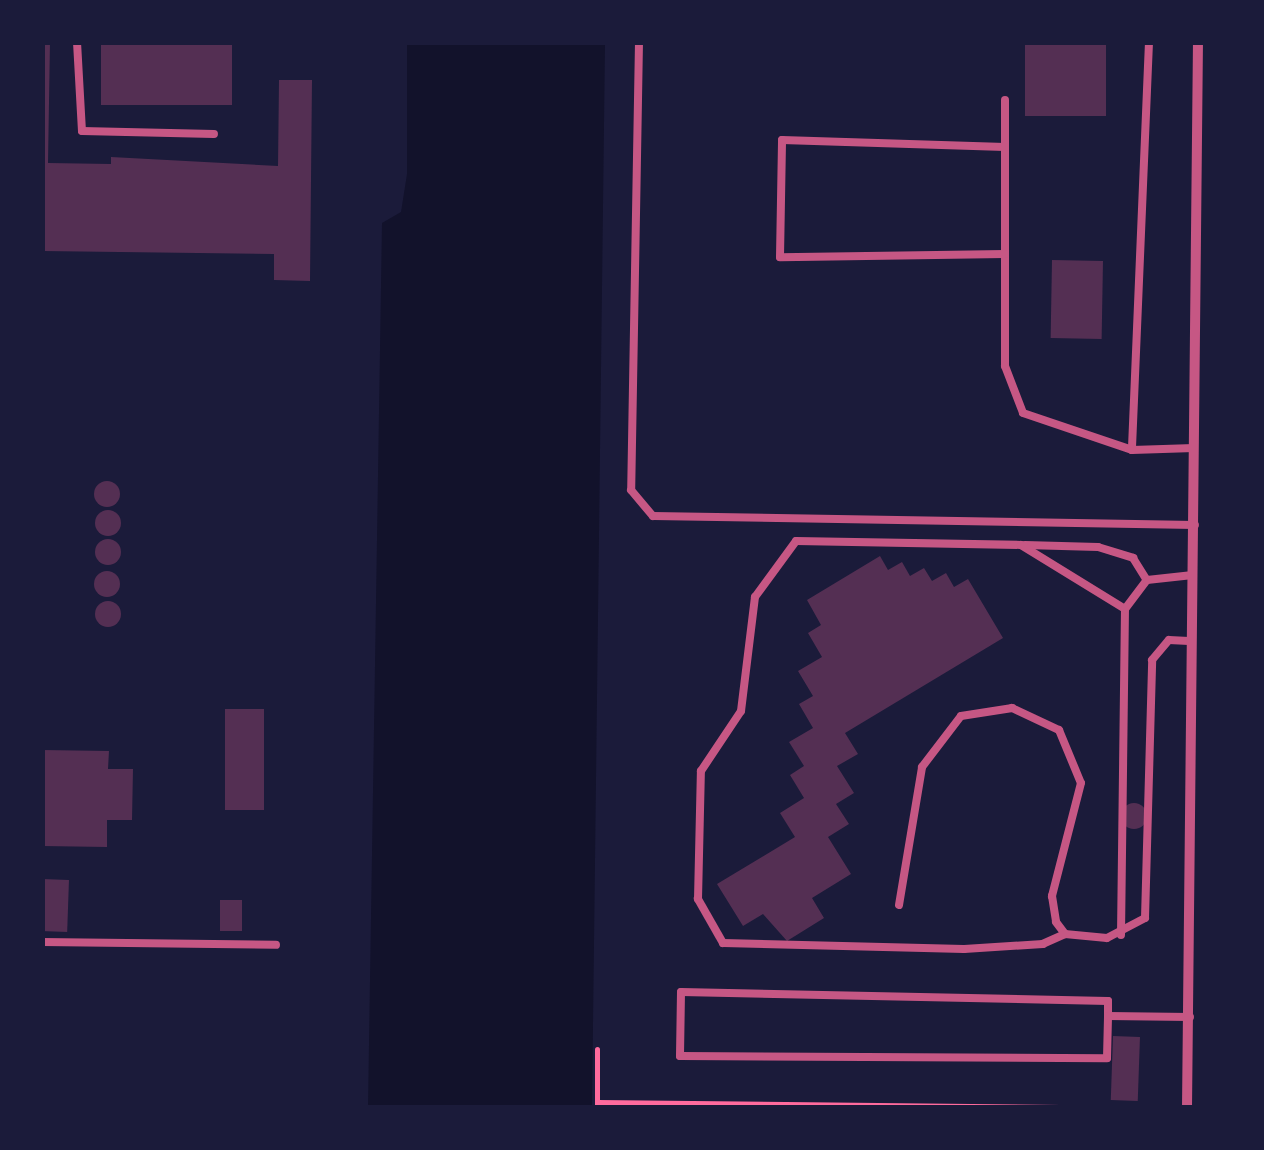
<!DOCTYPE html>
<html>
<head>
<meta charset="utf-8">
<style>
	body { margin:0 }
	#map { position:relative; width:1264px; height:1150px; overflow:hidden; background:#1b1b3a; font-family:Cabin,sans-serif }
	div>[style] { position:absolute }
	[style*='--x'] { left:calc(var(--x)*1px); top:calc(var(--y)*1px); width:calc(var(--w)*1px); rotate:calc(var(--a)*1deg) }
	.water>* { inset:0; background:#12122b }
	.building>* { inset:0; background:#542f53; transform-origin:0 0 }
	.round { border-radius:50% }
	.path>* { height:5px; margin:-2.5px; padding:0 2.5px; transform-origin:2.5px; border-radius:2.5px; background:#ff6b9d }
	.service>* { height:8px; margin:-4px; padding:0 4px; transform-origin:4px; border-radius:4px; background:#c65784 }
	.minor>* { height:10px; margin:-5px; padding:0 5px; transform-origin:5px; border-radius:5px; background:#c65784 }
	span { translate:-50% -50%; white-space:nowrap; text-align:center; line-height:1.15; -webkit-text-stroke:10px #1b1b3a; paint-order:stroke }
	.frame { position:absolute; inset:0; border:45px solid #1b1b3a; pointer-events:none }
</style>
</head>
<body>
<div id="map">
	<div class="water">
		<div style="clip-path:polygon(407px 43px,605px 43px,592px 1107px,368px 1107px,382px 223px,401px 212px,407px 174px)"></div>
	</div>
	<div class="building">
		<div style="clip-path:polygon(42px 42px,50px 42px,48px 163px,111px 164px,111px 157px,278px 166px,279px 80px,312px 80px,310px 281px,274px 280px,274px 254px,42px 251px)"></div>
		<div style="left:101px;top:42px;width:131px;height:63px"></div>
		<div style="left:1025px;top:42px;width:81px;height:74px"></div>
		<div style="left:1052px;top:260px;width:51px;height:78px;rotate:1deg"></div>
		<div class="round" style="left:94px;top:481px;width:26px;height:26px"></div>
		<div class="round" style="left:95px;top:510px;width:26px;height:26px"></div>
		<div class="round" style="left:95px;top:539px;width:26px;height:26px"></div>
		<div style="clip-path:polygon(880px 556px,888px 570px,902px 562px,910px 576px,924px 568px,932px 581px,946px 573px,954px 587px,968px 579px,1003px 638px,845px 733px,858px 754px,837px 766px,854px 793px,836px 804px,849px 824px,828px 837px,851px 874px,812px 898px,824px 918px,787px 941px,763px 914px,743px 926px,717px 884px,795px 837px,780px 813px,804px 798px,790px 775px,804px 766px,789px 742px,813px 728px,799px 704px,813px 696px,798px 671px,822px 657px,808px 633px,821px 625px,807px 600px)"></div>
		<div class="round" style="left:94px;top:571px;width:26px;height:26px"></div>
		<div class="round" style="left:95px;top:601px;width:26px;height:26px"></div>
		<div style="left:225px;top:709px;width:39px;height:101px"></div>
		<div style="clip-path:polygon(42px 750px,109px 751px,108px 769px,133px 769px,132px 820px,107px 820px,107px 847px,42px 846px)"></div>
		<div class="round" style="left:1121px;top:803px;width:26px;height:26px"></div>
		<div style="left:42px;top:879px;width:27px;height:52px;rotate:2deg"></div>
		<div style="left:220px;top:900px;width:22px;height:31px"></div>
		<div style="left:1113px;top:1036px;width:27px;height:64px;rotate:2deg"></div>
	</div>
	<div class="path">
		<div style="--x:597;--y:1102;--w:553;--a:0.62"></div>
		<div style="--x:597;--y:1108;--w:59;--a:-90"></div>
	</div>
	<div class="service">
		<div style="--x:77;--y:42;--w:89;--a:86.8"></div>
		<div style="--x:82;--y:131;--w:132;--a:1.3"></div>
		<div style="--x:639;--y:42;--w:448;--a:91"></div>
		<div style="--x:631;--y:490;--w:34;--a:50"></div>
		<div style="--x:653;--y:516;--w:542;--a:0.95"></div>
		<div style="--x:1149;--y:42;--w:408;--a:92.4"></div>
		<div style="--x:1132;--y:450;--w:62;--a:-1.8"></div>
		<div style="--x:1005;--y:100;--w:266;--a:90"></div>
		<div style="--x:1005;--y:366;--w:50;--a:69"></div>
		<div style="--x:1023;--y:413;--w:115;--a:18.7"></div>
		<div style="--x:1005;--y:254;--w:225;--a:179.2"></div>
		<div style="--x:780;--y:257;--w:117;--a:-89"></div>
		<div style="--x:782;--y:140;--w:223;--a:1.8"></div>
		<div style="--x:1025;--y:545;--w:73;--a:1.6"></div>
		<div style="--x:1098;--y:547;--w:37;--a:17"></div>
		<div style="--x:1133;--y:558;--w:26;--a:58"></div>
		<div style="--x:899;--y:905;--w:140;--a:-80.5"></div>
		<div style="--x:922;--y:767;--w:64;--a:-52.6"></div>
		<div style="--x:961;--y:716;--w:52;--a:-8.9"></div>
		<div style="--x:1012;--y:708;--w:52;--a:25.1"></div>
		<div style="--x:1059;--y:730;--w:57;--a:67.5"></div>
		<div style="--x:1081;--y:783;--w:117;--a:104.4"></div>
		<div style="--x:1052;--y:896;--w:26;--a:81"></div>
		<div style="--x:1056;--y:922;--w:15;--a:53"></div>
		<div style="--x:1065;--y:934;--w:42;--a:5.4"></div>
		<div style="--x:1107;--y:938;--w:43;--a:-27.8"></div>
		<div style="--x:1145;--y:918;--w:258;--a:-88.4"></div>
		<div style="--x:1152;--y:660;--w:26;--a:-50"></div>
		<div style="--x:1169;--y:640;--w:20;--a:3"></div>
		<div style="--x:1065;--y:934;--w:24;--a:156"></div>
		<div style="--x:1043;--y:944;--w:79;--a:176.4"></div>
		<div style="--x:964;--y:949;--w:241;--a:-178.6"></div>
		<div style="--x:723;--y:943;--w:51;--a:-119.6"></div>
		<div style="--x:698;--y:899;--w:128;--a:-88.7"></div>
		<div style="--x:701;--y:771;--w:72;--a:-56.3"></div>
		<div style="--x:741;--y:711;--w:115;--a:-83"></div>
		<div style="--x:755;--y:597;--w:69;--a:-53.8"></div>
		<div style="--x:796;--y:541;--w:225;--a:1"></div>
		<div style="--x:1021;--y:545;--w:122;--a:31.6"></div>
		<div style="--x:1121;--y:935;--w:326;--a:-89.3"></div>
		<div style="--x:1125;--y:609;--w:36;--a:-53"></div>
		<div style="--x:1147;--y:580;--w:46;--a:-6.2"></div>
		<div style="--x:42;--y:942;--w:234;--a:0.7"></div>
		<div style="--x:1108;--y:1016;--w:15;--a:-90"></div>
		<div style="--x:1108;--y:1001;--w:427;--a:-178.8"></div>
		<div style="--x:681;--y:992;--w:64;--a:90.9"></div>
		<div style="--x:680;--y:1056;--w:427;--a:0.3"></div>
		<div style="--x:1107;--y:1058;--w:42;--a:-88.6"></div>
		<div style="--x:1108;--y:1016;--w:82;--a:0.7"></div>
	</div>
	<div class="minor">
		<div style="--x:1187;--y:1108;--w:1066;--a:-89.41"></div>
	</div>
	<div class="frame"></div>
</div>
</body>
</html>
